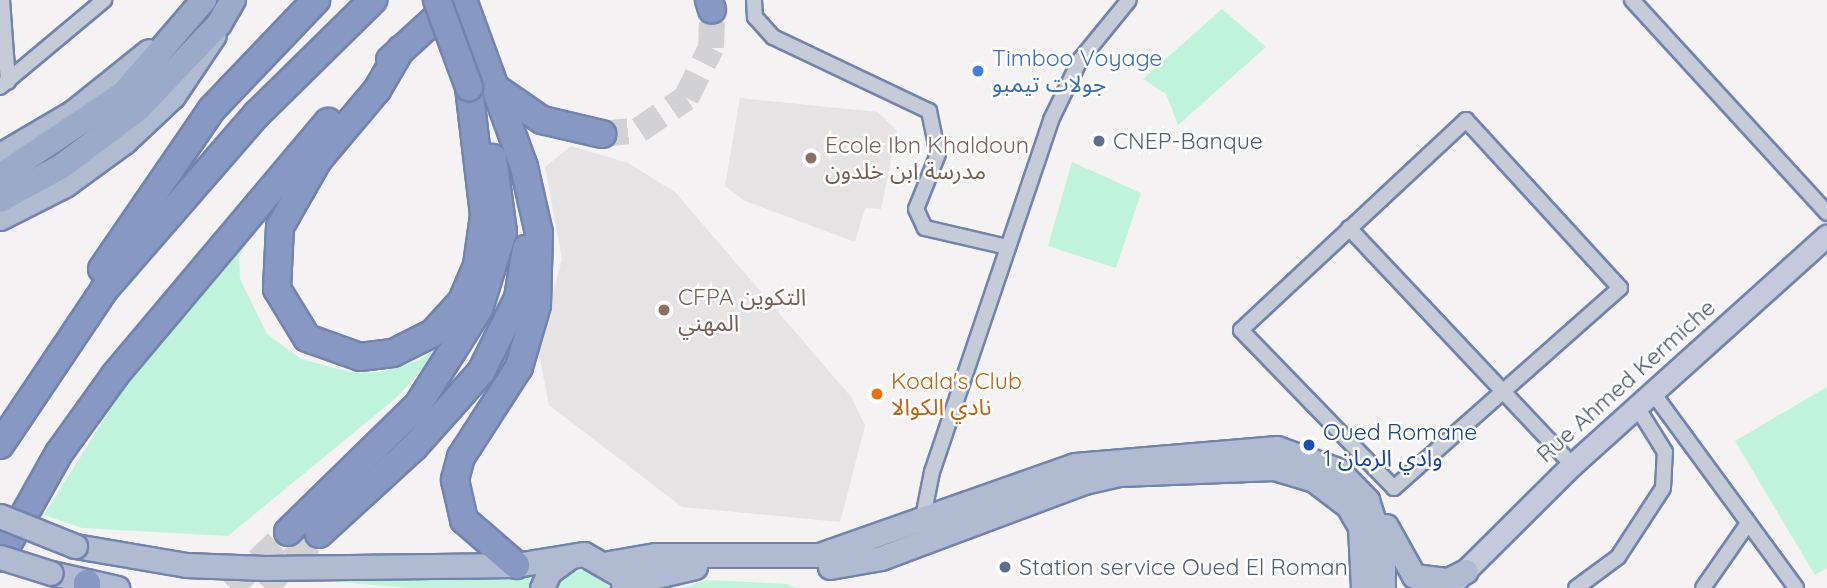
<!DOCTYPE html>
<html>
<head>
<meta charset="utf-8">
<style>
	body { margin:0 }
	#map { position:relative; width:1827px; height:588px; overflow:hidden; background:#f4f2f2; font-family:Quicksand,"Noto Sans Arabic",sans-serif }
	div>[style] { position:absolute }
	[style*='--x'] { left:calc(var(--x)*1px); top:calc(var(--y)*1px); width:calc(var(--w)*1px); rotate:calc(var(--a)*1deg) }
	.education>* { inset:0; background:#e5e3e4 }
	.green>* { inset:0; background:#bff3dc }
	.motorway-tunnel>* { height:26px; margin-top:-13px; transform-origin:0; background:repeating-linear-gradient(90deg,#d2d2d5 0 26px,transparent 0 39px) }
	.roads { filter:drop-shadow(2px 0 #7284ae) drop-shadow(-2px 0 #7284ae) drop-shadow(0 2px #7284ae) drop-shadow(0 -2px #7284ae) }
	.minor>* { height:14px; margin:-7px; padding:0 7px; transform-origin:7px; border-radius:7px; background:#c5cbd7 }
	.secondary>* { height:21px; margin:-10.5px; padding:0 10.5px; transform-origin:10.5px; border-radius:10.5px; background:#c4cadb }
	.primary>* { height:23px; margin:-11.5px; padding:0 11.5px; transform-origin:11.5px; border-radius:11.5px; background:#b0bbd1 }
	.trunk>* { height:24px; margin:-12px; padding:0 12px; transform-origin:12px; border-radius:12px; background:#9caaca }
	.motorway>* { height:26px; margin:-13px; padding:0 13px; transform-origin:13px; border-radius:13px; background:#8799c2 }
	.bridges { filter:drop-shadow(2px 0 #7284ae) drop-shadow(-2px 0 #7284ae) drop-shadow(0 2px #7284ae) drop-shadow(0 -2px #7284ae) }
	.primary-bridge>* { height:23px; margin:-11.5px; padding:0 11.5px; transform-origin:11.5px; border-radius:11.5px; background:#b0bbd1 }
	.motorway-bridge>* { height:26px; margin:-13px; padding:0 13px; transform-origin:13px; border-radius:13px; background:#8799c2 }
	.dots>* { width:19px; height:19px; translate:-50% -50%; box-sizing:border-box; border:4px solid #fff; border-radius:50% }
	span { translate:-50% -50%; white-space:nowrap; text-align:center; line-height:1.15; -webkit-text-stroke:5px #fff; paint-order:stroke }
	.shop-label { font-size:23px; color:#366cbe }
	.left { translate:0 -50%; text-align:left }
	.service-label { font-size:23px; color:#4e5e75 }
	.education-label { font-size:23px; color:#785e54 }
	.food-label { font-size:23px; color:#c56008 }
	.street-label { font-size:23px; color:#485061 }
	.transit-label { font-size:23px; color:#164399 }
</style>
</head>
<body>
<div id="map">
	<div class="education">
		<div style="clip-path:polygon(740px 98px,878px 112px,897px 131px,881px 209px,865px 208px,855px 242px,743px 200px,725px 186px)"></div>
		<div style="clip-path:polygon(571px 146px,628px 163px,675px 192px,852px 398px,865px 426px,840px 522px,682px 507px,549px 405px,538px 349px,562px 259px,545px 167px)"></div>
	</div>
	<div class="green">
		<div style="clip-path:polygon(1222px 9px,1266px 47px,1178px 125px,1166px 94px,1143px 79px)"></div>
		<div style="clip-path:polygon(1072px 162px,1141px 193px,1116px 268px,1048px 246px)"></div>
		<div style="clip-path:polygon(254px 227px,239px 258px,240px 279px,267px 334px,301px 359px,354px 373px,380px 372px,420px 360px,459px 329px,396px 398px,228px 536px,82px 528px,44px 515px,141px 360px)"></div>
		<div style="clip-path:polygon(1827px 387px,1827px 568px,1815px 575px,1735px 441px)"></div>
		<div style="clip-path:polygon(588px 569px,611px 588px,556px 588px,566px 574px)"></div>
		<div style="clip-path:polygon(215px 571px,541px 573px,534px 588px,409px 588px)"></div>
		<div style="clip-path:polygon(707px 580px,787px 584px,796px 588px,682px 588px)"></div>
	</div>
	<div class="motorway-tunnel">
		<div style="--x:602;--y:134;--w:37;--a:-6"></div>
		<div style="--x:639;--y:130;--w:57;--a:-34.2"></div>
		<div style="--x:686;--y:98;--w:56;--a:-63.4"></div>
		<div style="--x:711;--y:48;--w:38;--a:-88"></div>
		<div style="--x:230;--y:588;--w:81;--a:-44"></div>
		<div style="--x:264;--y:588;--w:77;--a:-44.5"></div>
	</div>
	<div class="roads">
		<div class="minor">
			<div style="--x:2;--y:0;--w:82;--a:85.8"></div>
			<div style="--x:754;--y:0;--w:17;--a:87"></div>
			<div style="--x:755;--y:17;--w:27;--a:48"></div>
			<div style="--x:773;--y:37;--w:173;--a:25.4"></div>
			<div style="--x:929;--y:111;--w:44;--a:78.2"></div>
			<div style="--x:938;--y:154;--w:59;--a:111.8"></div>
			<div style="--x:916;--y:209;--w:21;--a:65"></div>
			<div style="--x:925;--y:228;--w:84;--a:13"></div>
			<div style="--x:1632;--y:0;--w:289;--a:47.5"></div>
			<div style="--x:0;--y:87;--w:136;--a:-39.9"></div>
			<div style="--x:1466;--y:120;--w:228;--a:47.5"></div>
			<div style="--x:1620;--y:288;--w:302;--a:138.5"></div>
			<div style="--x:1394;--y:488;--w:220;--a:-134.1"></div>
			<div style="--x:1241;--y:330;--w:308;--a:-43"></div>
			<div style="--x:1349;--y:228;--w:325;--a:46.7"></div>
			<div style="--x:1653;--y:393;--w:242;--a:53.7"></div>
			<div style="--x:922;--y:522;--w:51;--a:-78.7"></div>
			<div style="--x:932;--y:472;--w:372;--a:-71.3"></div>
			<div style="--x:1051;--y:120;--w:67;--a:-64.2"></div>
			<div style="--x:1080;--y:60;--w:77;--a:-50.8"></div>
			<div style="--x:1576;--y:588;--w:52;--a:-36.4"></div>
			<div style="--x:1618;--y:557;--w:82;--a:-56.9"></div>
			<div style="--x:1663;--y:488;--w:36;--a:-87"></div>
			<div style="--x:1665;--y:452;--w:53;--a:-121.9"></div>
			<div style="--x:1703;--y:588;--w:77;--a:-55.1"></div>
		</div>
		<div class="secondary">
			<div style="--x:1454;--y:582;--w:166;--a:-44.8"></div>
			<div style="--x:1572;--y:465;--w:343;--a:-42"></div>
		</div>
		<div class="primary">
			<div style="--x:0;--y:155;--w:85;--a:-30.5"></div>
			<div style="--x:73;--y:112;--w:97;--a:-38.8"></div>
			<div style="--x:0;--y:218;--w:73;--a:-26.9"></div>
			<div style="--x:65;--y:185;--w:73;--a:-36.1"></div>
			<div style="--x:124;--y:142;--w:67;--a:-43.2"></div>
			<div style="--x:173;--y:96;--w:73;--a:-56.1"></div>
			<div style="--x:1386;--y:526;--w:57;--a:60.8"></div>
			<div style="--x:1414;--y:576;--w:34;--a:7"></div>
			<div style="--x:1448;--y:580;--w:20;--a:-27"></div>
			<div style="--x:75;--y:546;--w:113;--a:9.7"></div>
			<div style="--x:186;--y:565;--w:79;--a:2.2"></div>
			<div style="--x:265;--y:568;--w:251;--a:-0.7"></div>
			<div style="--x:516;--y:565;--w:69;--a:-9.2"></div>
			<div style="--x:584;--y:554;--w:39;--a:30"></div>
			<div style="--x:609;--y:563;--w:48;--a:-9.7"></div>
			<div style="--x:656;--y:555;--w:163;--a:0"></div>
			<div style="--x:819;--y:555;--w:271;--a:-19.4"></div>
			<div style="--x:1075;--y:465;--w:203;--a:-4.8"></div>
			<div style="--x:1277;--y:448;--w:65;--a:19.8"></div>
			<div style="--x:1338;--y:470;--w:42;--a:46"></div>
			<div style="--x:1367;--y:500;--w:52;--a:72.3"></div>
			<div style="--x:1383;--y:550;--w:38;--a:90"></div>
			<div style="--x:830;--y:567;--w:52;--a:-10"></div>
			<div style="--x:881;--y:558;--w:217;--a:-20.5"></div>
			<div style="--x:1084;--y:482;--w:37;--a:-13"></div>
			<div style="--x:1120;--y:474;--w:154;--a:-2.2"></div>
			<div style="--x:1274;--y:468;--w:42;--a:16.7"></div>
			<div style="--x:1314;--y:480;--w:43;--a:37.4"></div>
			<div style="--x:1348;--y:506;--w:24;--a:60"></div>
			<div style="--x:1360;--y:527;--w:61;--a:87.2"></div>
			<div style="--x:51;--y:573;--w:68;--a:12.8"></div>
			<div style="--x:623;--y:584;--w:74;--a:-13.3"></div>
			<div style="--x:542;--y:588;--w:17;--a:-66"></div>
			<div style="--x:549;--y:572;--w:24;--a:-36"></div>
		</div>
		<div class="trunk">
			<div style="--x:0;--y:176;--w:149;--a:-33.8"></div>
			<div style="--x:124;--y:93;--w:123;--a:-49.3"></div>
			<div style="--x:0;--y:200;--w:71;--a:-28.7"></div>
			<div style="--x:62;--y:166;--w:95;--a:-36.9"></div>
			<div style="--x:138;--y:109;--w:117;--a:-46.4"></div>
			<div style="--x:219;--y:24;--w:28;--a:-60"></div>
		</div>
		<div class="motorway">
			<div style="--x:463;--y:0;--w:178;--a:69.9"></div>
			<div style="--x:524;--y:167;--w:68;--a:77.2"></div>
			<div style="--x:539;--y:233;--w:72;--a:91.6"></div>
			<div style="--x:537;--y:305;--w:65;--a:106.2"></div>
			<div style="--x:519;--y:367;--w:107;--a:122.8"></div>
			<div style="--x:461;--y:457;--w:24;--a:105"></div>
			<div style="--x:455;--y:480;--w:41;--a:77.3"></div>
			<div style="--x:464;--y:520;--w:69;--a:40.9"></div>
			<div style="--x:709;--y:0;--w:10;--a:73"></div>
			<div style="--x:401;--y:49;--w:48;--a:120.3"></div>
			<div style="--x:377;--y:90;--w:92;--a:130.1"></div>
			<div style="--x:318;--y:160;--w:77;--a:119.6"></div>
			<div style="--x:280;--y:227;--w:62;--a:92.8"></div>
			<div style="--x:277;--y:289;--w:57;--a:58.5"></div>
			<div style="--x:307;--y:338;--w:56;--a:19.7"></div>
			<div style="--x:360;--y:357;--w:33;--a:-7"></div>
			<div style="--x:393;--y:353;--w:45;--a:-26.6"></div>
			<div style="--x:433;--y:333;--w:43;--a:-47.8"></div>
			<div style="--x:462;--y:301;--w:39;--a:-67"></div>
			<div style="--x:477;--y:265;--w:50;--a:-82"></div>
			<div style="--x:484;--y:215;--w:129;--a:-96.7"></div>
			<div style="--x:390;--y:60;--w:89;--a:-42.3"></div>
			<div style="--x:497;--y:89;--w:55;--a:34.6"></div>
			<div style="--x:542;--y:120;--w:62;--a:13.1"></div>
			<div style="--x:102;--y:269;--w:194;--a:-55.5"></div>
			<div style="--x:212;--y:109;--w:151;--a:-46.3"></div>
			<div style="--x:0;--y:445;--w:187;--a:-56.1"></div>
			<div style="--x:104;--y:290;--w:233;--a:-49"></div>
			<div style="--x:257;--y:114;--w:163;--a:-44.5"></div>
			<div style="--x:288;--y:532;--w:182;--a:-44.3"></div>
			<div style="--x:418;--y:405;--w:114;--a:-57.6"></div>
			<div style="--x:479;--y:309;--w:81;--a:-72.7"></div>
			<div style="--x:503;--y:232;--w:75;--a:-97.7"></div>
			<div style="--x:319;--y:534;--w:129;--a:-42.5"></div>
			<div style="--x:414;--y:447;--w:101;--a:-48.2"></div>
			<div style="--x:481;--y:372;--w:83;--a:-63.4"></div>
			<div style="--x:518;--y:298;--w:50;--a:-80.7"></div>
			<div style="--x:0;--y:558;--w:120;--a:-60.7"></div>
			<div style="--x:59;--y:453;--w:96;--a:-54.3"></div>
			<div style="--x:115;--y:375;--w:331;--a:-49.9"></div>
			<div style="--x:87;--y:583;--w:5;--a:90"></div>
		</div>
	</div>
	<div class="bridges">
		<div class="primary-bridge">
			<div style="--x:0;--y:516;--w:81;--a:21.8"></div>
			<div style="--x:0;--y:557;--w:53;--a:17.4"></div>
		</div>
		<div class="motorway-bridge">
			<div style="--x:437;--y:0;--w:93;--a:69.8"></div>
		</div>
	</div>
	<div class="dots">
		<div style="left:978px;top:71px;background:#3f7fe0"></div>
		<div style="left:1099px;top:141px;background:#5c6f8a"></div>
		<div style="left:811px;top:158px;background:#8d6e63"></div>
		<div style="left:664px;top:310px;background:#8d6e63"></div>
		<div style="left:877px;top:394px;background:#e8710a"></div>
		<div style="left:1309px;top:445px;background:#1a4fb4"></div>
		<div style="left:1005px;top:567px;background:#5c6f8a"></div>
	</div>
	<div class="shop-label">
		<span class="left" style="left:992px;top:71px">Timboo Voyage<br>جولات تيمبو</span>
	</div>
	<div class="service-label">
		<span class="left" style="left:1113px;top:141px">CNEP-Banque</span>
		<span class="left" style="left:1019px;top:567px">Station service Oued El Roman</span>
	</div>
	<div class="education-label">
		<span class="left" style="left:825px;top:158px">Ecole Ibn Khaldoun<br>مدرسة ابن خلدون</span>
		<span class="left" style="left:678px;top:310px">CFPA التكوين<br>المهني</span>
	</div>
	<div class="food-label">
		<span class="left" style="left:891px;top:394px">Koala's Club<br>نادي الكوالا</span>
	</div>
	<div class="street-label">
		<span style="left:1626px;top:381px;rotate:-42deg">Rue Ahmed Kermiche</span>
	</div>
	<div class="transit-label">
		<span class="left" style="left:1323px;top:445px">Oued Romane<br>1 وادي الرمان</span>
	</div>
</div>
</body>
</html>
